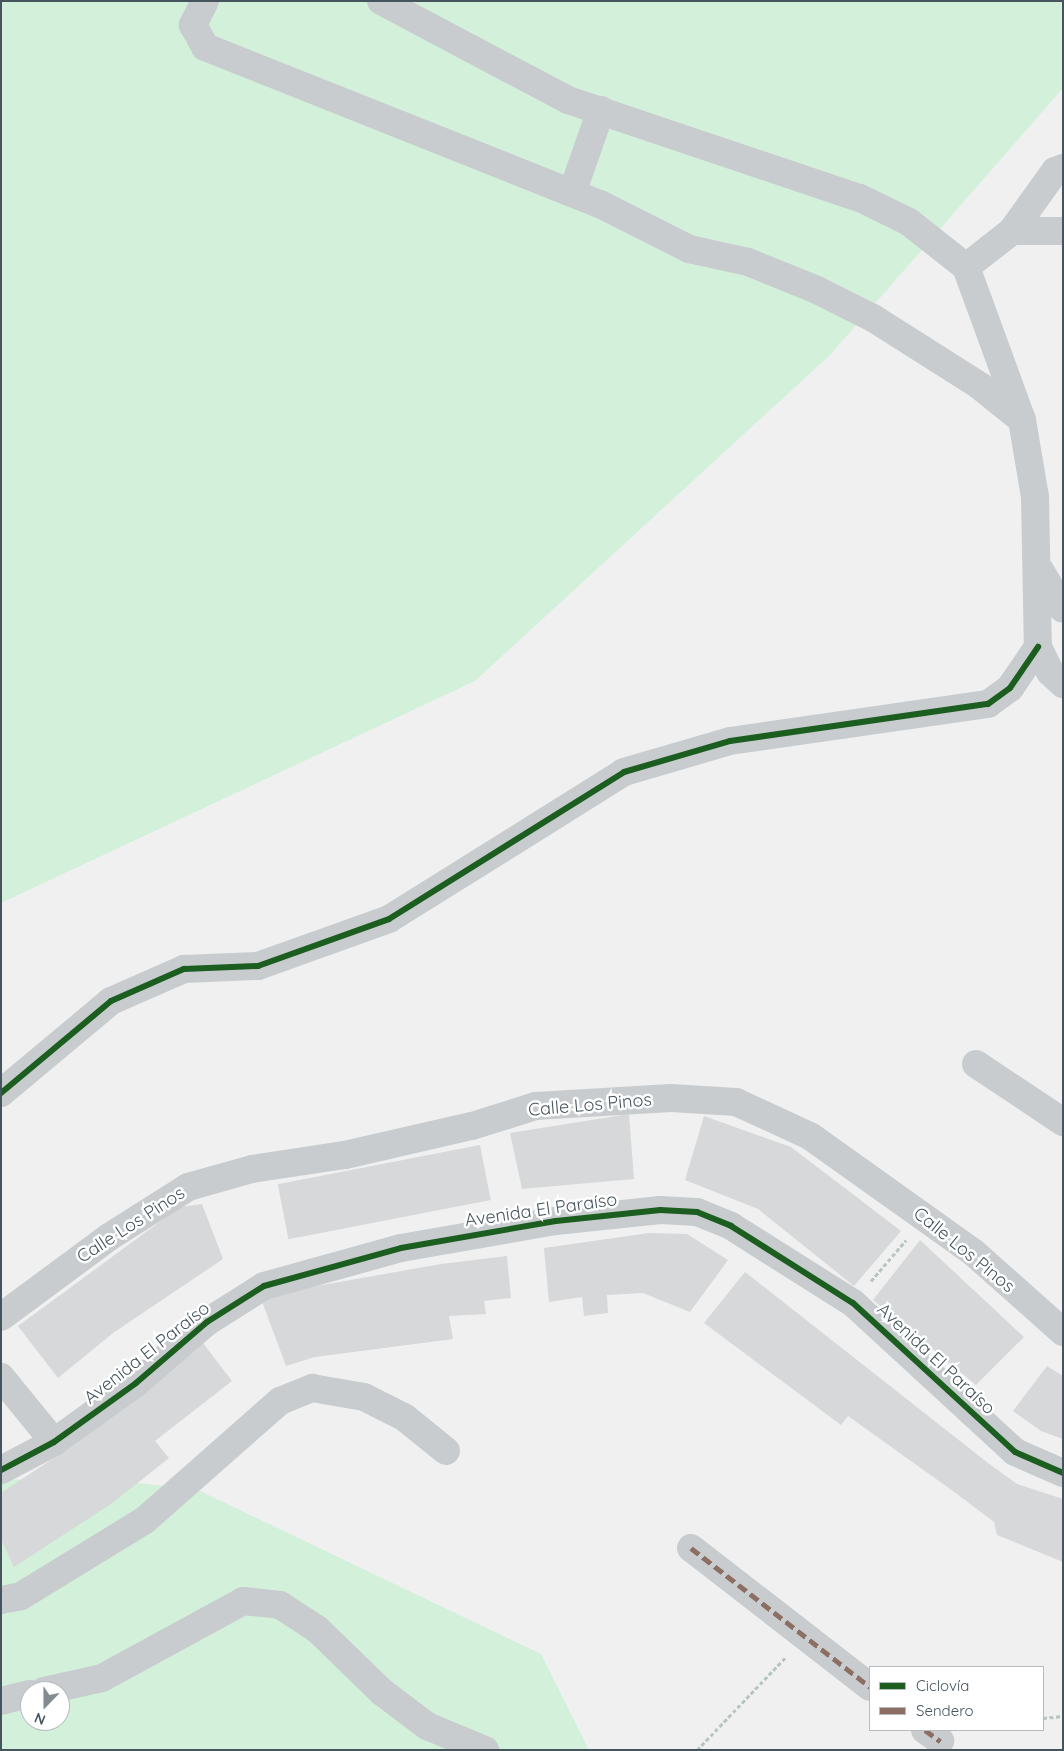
<!DOCTYPE html>
<html>
<head>
<meta charset="utf-8">
<style>
	body { margin:0 }
	#map { position:relative; width:1064px; height:1751px; overflow:hidden; background:#f0f0f0; font-family:Quicksand,sans-serif }
	div>[style] { position:absolute }
	[style*='--x'] { left:calc(var(--x)*1px); top:calc(var(--y)*1px); width:calc(var(--w)*1px); rotate:calc(var(--a)*1deg) }
	.green>* { inset:0; background:#d3f0db }
	.building>* { inset:0; background:#d6d8d9; transform-origin:0 0 }
	.path>* { height:3px; margin-top:-1.5px; transform-origin:0; background:repeating-linear-gradient(90deg,#b7c5bf 0 4px,transparent 0 6.5px) }
	.minor>* { height:28px; margin:-14px; padding:0 14px; transform-origin:14px; border-radius:14px; background:#c9ccce }
	.quiet>* { height:5px; margin-top:-2.5px; transform-origin:0; background:repeating-linear-gradient(90deg,#8d6e63 0 10px,transparent 0 15px) }
	.cycleway>* { height:6px; margin:-3px; padding:0 3px; transform-origin:3px; border-radius:3px; background:#1b5e20 }
	span { translate:-50% -50%; white-space:nowrap; text-align:center; line-height:1.15; -webkit-text-stroke:5px #fff; paint-order:stroke }
	.street-label { font-size:18px; color:#46555d }
	.frame { position:absolute; inset:0; border:2px solid #46555d; pointer-events:none }
	.legend { position:absolute; left:869px; top:1666px; width:175px; height:65px; box-sizing:border-box; background:#fff; border:1px solid #b5bbbe; margin:0; padding:6px 9px; list-style:none; font-size:15px; color:#46555d }
	.legend li { display:flex; align-items:center; gap:10px; height:25px }
	.legend b { width:25px; border:1px solid #b5bbbe }
	.north { position:absolute; left:20px; top:1681px; width:50px; height:50px; box-sizing:border-box; background:#fff; border:1px solid #b5bbbe; border-radius:50%; rotate:202deg; font-size:14px; font-weight:700; line-height:20px; text-align:center; color:#46555d }
	.north::after { content:''; display:block; margin:auto; width:18px; height:22px; background:#828b90; clip-path:polygon(50% 0,100% 100%,50% 72%,0 100%) }
</style>
</head>
<body>
<div id="map">
	<div class="green">
		<div style="clip-path:polygon(1px 1px,1063px 1px,1063px 88px,831px 354px,475px 681px,1px 903px)"></div>
		<div style="clip-path:polygon(evenodd,1px 1479px,138px 1483px,196px 1489px,541px 1654px,589px 1750px,1px 1750px,1px 1479px,30px 1691px,60px 1691px,60px 1721px,30px 1721px,30px 1691px)"></div>
	</div>
	<div class="building">
		<div style="clip-path:polygon(629px 1114px,634px 1179px,522px 1189px,510px 1133px)"></div>
		<div style="clip-path:polygon(704px 1116px,791px 1147px,901px 1231px,854px 1286px,758px 1209px,685px 1180px)"></div>
		<div style="left:480px;top:1145px;width:56px;height:206px;rotate:79deg"></div>
		<div style="clip-path:polygon(202px 1204px,223px 1259px,113px 1333px,58px 1378px,18px 1326px,180px 1207px)"></div>
		<div style="clip-path:polygon(649px 1233px,687px 1234px,728px 1260px,690px 1312px,643px 1293px,607px 1295px,608px 1313px,584px 1316px,582px 1297px,549px 1302px,544px 1248px)"></div>
		<div style="clip-path:polygon(920px 1240px,1024px 1337px,976px 1385px,873px 1300px)"></div>
		<div style="clip-path:polygon(507px 1256px,511px 1298px,484px 1301px,486px 1314px,449px 1316px,453px 1339px,315px 1357px,286px 1366px,260px 1296px,441px 1264px)"></div>
		<div style="clip-path:polygon(745px 1272px,988px 1463px,1017px 1484px,1063px 1499px,1063px 1562px,997px 1535px,994px 1522px,957px 1494px,848px 1416px,841px 1425px,704px 1323px)"></div>
		<div style="clip-path:polygon(196px 1334px,232px 1381px,155px 1441px,169px 1458px,111px 1504px,14px 1567px,1px 1539px,1px 1493px,69px 1448px)"></div>
		<div style="clip-path:polygon(1047px 1366px,1063px 1376px,1063px 1439px,1041px 1431px,1013px 1411px)"></div>
	</div>
	<div class="path">
		<div style="--x:871;--y:1281;--w:54;--a:-49.5"></div>
		<div style="--x:1043;--y:1718;--w:20;--a:-6"></div>
		<div style="--x:697;--y:1750;--w:129;--a:-46.3"></div>
	</div>
	<div class="minor">
		<div style="--x:205;--y:1;--w:27;--a:117"></div>
		<div style="--x:193;--y:25;--w:25;--a:61"></div>
		<div style="--x:205;--y:47;--w:425;--a:21.7"></div>
		<div style="--x:600;--y:204;--w:100;--a:26.8"></div>
		<div style="--x:689;--y:249;--w:60;--a:12.4"></div>
		<div style="--x:748;--y:262;--w:74;--a:22.1"></div>
		<div style="--x:817;--y:290;--w:63;--a:26.6"></div>
		<div style="--x:873;--y:318;--w:127;--a:32.4"></div>
		<div style="--x:980;--y:386;--w:54;--a:39"></div>
		<div style="--x:381;--y:1;--w:212;--a:27.9"></div>
		<div style="--x:568;--y:100;--w:308;--a:18.6"></div>
		<div style="--x:860;--y:198;--w:55;--a:26.1"></div>
		<div style="--x:909;--y:222;--w:73;--a:38.3"></div>
		<div style="--x:966;--y:267;--w:163;--a:69.9"></div>
		<div style="--x:1022;--y:420;--w:78;--a:80.4"></div>
		<div style="--x:1035;--y:497;--w:150;--a:88.9"></div>
		<div style="--x:1038;--y:647;--w:28;--a:64"></div>
		<div style="--x:1050;--y:672;--w:18;--a:43"></div>
		<div style="--x:572;--y:193;--w:88;--a:-70.7"></div>
		<div style="--x:1012;--y:231;--w:74;--a:-54.4"></div>
		<div style="--x:1055;--y:171;--w:9;--a:-21"></div>
		<div style="--x:966;--y:267;--w:58;--a:-38"></div>
		<div style="--x:1012;--y:231;--w:51;--a:0"></div>
		<div style="--x:1040;--y:570;--w:45;--a:59.5"></div>
		<div style="--x:976;--y:1064;--w:105;--a:33.7"></div>
		<div style="--x:1;--y:1093;--w:143;--a:-39.9"></div>
		<div style="--x:111;--y:1001;--w:80;--a:-23.7"></div>
		<div style="--x:184;--y:969;--w:74;--a:-2.3"></div>
		<div style="--x:258;--y:966;--w:139;--a:-19.7"></div>
		<div style="--x:389;--y:919;--w:277;--a:-32"></div>
		<div style="--x:624;--y:772;--w:110;--a:-16.3"></div>
		<div style="--x:730;--y:741;--w:261;--a:-8.2"></div>
		<div style="--x:988;--y:704;--w:27;--a:-36"></div>
		<div style="--x:1010;--y:688;--w:50;--a:-55.7"></div>
		<div style="--x:1;--y:1317;--w:134;--a:-36.5"></div>
		<div style="--x:109;--y:1237;--w:93;--a:-32.3"></div>
		<div style="--x:188;--y:1187;--w:66;--a:-15.7"></div>
		<div style="--x:252;--y:1169;--w:94;--a:-8.6"></div>
		<div style="--x:345;--y:1155;--w:130;--a:-12.9"></div>
		<div style="--x:472;--y:1126;--w:67;--a:-17.4"></div>
		<div style="--x:536;--y:1106;--w:135;--a:-3.4"></div>
		<div style="--x:671;--y:1098;--w:65;--a:3.5"></div>
		<div style="--x:736;--y:1102;--w:81;--a:24.7"></div>
		<div style="--x:810;--y:1136;--w:201;--a:35.5"></div>
		<div style="--x:974;--y:1253;--w:119;--a:41.6"></div>
		<div style="--x:1;--y:1377;--w:84;--a:50.8"></div>
		<div style="--x:1;--y:1470;--w:60;--a:-27.8"></div>
		<div style="--x:54;--y:1442;--w:101;--a:-35.7"></div>
		<div style="--x:136;--y:1383;--w:94;--a:-40.7"></div>
		<div style="--x:207;--y:1322;--w:67;--a:-32.3"></div>
		<div style="--x:264;--y:1286;--w:142;--a:-15.5"></div>
		<div style="--x:401;--y:1248;--w:157;--a:-9.9"></div>
		<div style="--x:556;--y:1221;--w:105;--a:-6"></div>
		<div style="--x:660;--y:1210;--w:37;--a:3"></div>
		<div style="--x:697;--y:1212;--w:37;--a:22"></div>
		<div style="--x:731;--y:1226;--w:144;--a:32.3"></div>
		<div style="--x:853;--y:1303;--w:220;--a:42.6"></div>
		<div style="--x:1015;--y:1452;--w:52;--a:23.6"></div>
		<div style="--x:691;--y:1548;--w:227;--a:37.8"></div>
		<div style="--x:1;--y:1600;--w:20;--a:-11"></div>
		<div style="--x:21;--y:1596;--w:145;--a:-31.5"></div>
		<div style="--x:145;--y:1520;--w:180;--a:-41.4"></div>
		<div style="--x:280;--y:1401;--w:35;--a:-22"></div>
		<div style="--x:312;--y:1388;--w:53;--a:9.8"></div>
		<div style="--x:364;--y:1397;--w:45;--a:26.6"></div>
		<div style="--x:404;--y:1417;--w:54;--a:39"></div>
		<div style="--x:44;--y:1691;--w:59;--a:-12.6"></div>
		<div style="--x:102;--y:1678;--w:161;--a:-28.6"></div>
		<div style="--x:243;--y:1601;--w:37;--a:6"></div>
		<div style="--x:280;--y:1605;--w:44;--a:33"></div>
		<div style="--x:317;--y:1629;--w:91;--a:44.1"></div>
		<div style="--x:382;--y:1692;--w:56;--a:37.1"></div>
		<div style="--x:427;--y:1726;--w:63;--a:22.5"></div>
		<div style="--x:1;--y:1701;--w:30;--a:-14"></div>
		<div style="--x:925;--y:1730;--w:19;--a:36"></div>
	</div>
	<div class="quiet">
		<div style="--x:691;--y:1548;--w:227;--a:37.8"></div>
		<div style="--x:925;--y:1730;--w:19;--a:36"></div>
	</div>
	<div class="cycleway">
		<div style="--x:1;--y:1093;--w:143;--a:-39.9"></div>
		<div style="--x:111;--y:1001;--w:80;--a:-23.7"></div>
		<div style="--x:184;--y:969;--w:74;--a:-2.3"></div>
		<div style="--x:258;--y:966;--w:139;--a:-19.7"></div>
		<div style="--x:389;--y:919;--w:277;--a:-32"></div>
		<div style="--x:624;--y:772;--w:110;--a:-16.3"></div>
		<div style="--x:730;--y:741;--w:261;--a:-8.2"></div>
		<div style="--x:988;--y:704;--w:27;--a:-36"></div>
		<div style="--x:1010;--y:688;--w:50;--a:-55.7"></div>
		<div style="--x:1;--y:1470;--w:60;--a:-27.8"></div>
		<div style="--x:54;--y:1442;--w:101;--a:-35.7"></div>
		<div style="--x:136;--y:1383;--w:94;--a:-40.7"></div>
		<div style="--x:207;--y:1322;--w:67;--a:-32.3"></div>
		<div style="--x:264;--y:1286;--w:142;--a:-15.5"></div>
		<div style="--x:401;--y:1248;--w:157;--a:-9.9"></div>
		<div style="--x:556;--y:1221;--w:105;--a:-6"></div>
		<div style="--x:660;--y:1210;--w:37;--a:3"></div>
		<div style="--x:697;--y:1212;--w:37;--a:22"></div>
		<div style="--x:731;--y:1226;--w:144;--a:32.3"></div>
		<div style="--x:853;--y:1303;--w:220;--a:42.6"></div>
		<div style="--x:1015;--y:1452;--w:52;--a:23.6"></div>
	</div>
	<div class="street-label">
		<span style="left:590px;top:1105px;rotate:-5deg">Calle Los Pinos</span>
		<span style="left:541px;top:1210px;rotate:-8deg">Avenida El Paraíso</span>
		<span style="left:131px;top:1225px;rotate:-33deg">Calle Los Pinos</span>
		<span style="left:964px;top:1250px;rotate:39deg">Calle Los Pinos</span>
		<span style="left:147px;top:1353px;rotate:-38deg">Avenida El Paraíso</span>
		<span style="left:936px;top:1359px;rotate:43deg">Avenida El Paraíso</span>
	</div>
	<div class="frame"></div>
	<ul class="legend">
	<li><b style="height:6px;background:#1b5e20"></b>Ciclovía</li>
	<li><b style="height:6px;background:#8d6e63"></b>Sendero</li>
	</ul>
	<div class="north">N</div>
</div>
</body>
</html>
